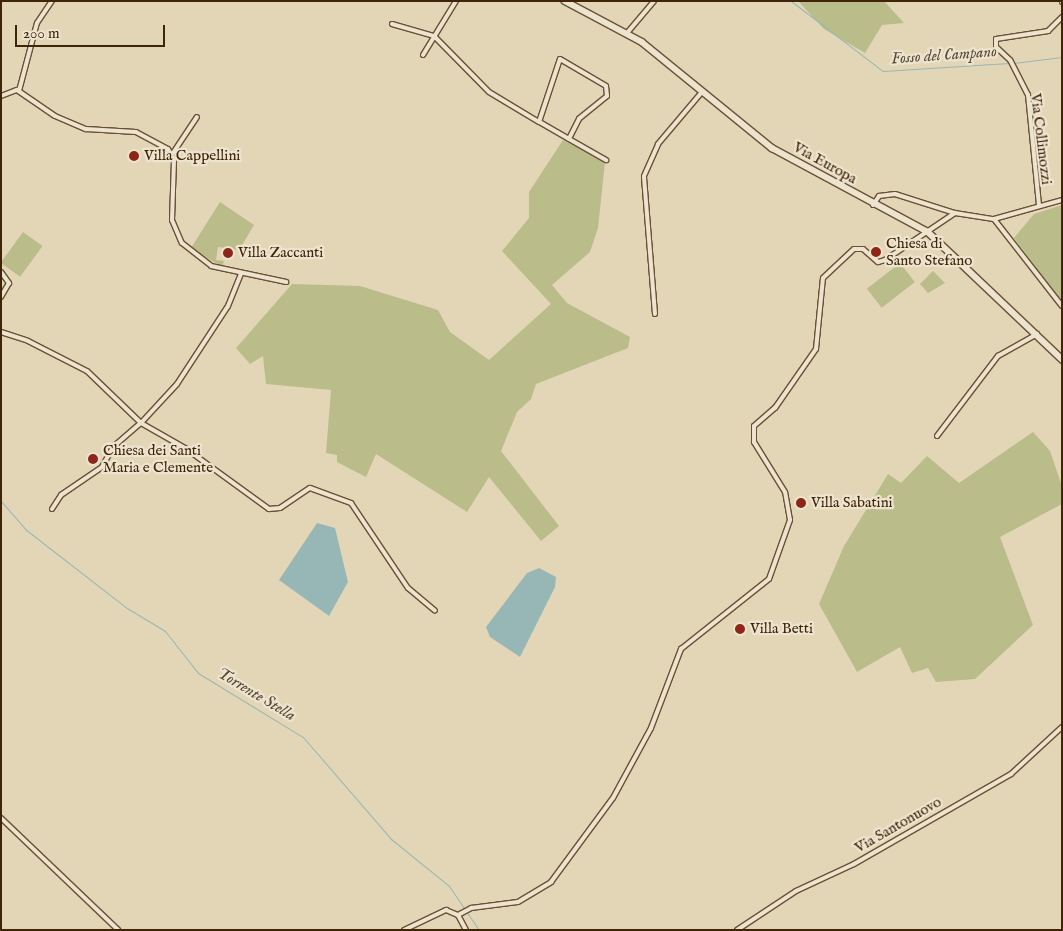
<!DOCTYPE html>
<html>
<head>
<meta charset="utf-8">
<style>
	body { margin:0 }
	#map { position:relative; width:1063px; height:931px; overflow:hidden; background:#e3d6b6; font-family:"IM FELL English",serif }
	div>[style] { position:absolute }
	[style*='--x'] { left:calc(var(--x)*1px); top:calc(var(--y)*1px); width:calc(var(--w)*1px); rotate:calc(var(--a)*1deg) }
	.green>* { inset:0; background:#babc89; transform-origin:0 0 }
	.water>* { inset:0; background:#97b7b6 }
	.stream>* { height:1px; margin:-0.5px; padding:0 0.5px; transform-origin:0.5px; border-radius:0.5px; background:#97b7b6 }
	.roads { filter:drop-shadow(1px 0 #695034) drop-shadow(-1px 0 #695034) drop-shadow(0 1px #695034) drop-shadow(0 -1px #695034) }
	.street>* { height:4px; margin:-2px; padding:0 2px; transform-origin:2px; border-radius:2px; background:#ede4d0 }
	.secondary>* { height:5.5px; margin:-2.75px; padding:0 2.75px; transform-origin:2.75px; border-radius:2.75px; background:#ede4d0 }
	.dots>* { width:14px; height:14px; translate:-50% -50%; box-sizing:border-box; border:2px solid #ede4d0; border-radius:50% }
	span { translate:-50% -50%; white-space:nowrap; text-align:center; line-height:1.15; -webkit-text-stroke:4.5px #ede4d0; paint-order:stroke }
	.street-label { font-size:15px; color:#402408 }
	.poi-label { font-size:15px; color:#402408 }
	.left { translate:0 -50%; text-align:left }
	.water-label { font-size:16px; color:#564934; font-style:italic }
	.frame { position:absolute; inset:0; border:2px solid #402408; pointer-events:none }
	.scale { position:absolute; left:15px; top:25px; width:150px; height:22px; box-sizing:border-box; border:2px solid #402408; border-top:0; padding-left:6px; font-size:15px; line-height:18px; white-space:nowrap; color:#402408; -webkit-text-stroke:4px #ede4d0; paint-order:stroke }
</style>
</head>
<body>
<div id="map">
	<div class="green">
		<div style="clip-path:polygon(798px 1px,884px 1px,904px 23px,882px 25px,865px 53px,824px 29px)"></div>
		<div style="clip-path:polygon(563px 140px,605px 162px,598px 228px,590px 252px,552px 285px,567px 303px,630px 337px,628px 348px,536px 384px,531px 399px,517px 412px,501px 451px,559px 526px,541px 541px,489px 477px,467px 512px,376px 454px,366px 477px,337px 462px,337px 455px,326px 453px,331px 390px,266px 384px,263px 356px,250px 364px,236px 348px,292px 284px,360px 286px,438px 310px,450px 332px,489px 360px,551px 304px,502px 251px,529px 218px,529px 192px)"></div>
		<div style="clip-path:polygon(220px 202px,254px 225px,239px 250px,218px 247px,216px 260px,224px 261px,222px 267px,191px 248px)"></div>
		<div style="clip-path:polygon(1062px 205px,1062px 302px,1014px 238px,1034px 214px)"></div>
		<div style="left:23px;top:232px;width:24px;height:38px;rotate:36deg"></div>
		<div style="left:900px;top:263px;width:24px;height:42px;rotate:52deg"></div>
		<div style="clip-path:polygon(933px 271px,945px 283px,928px 293px,920px 284px)"></div>
		<div style="clip-path:polygon(1033px 432px,1050px 451px,1062px 486px,1062px 504px,1000px 537px,1033px 625px,975px 679px,936px 682px,928px 668px,912px 673px,900px 647px,857px 672px,819px 604px,844px 546px,888px 474px,901px 483px,927px 456px,959px 483px)"></div>
	</div>
	<div class="water">
		<div style="clip-path:polygon(317px 523px,335px 528px,348px 582px,329px 616px,279px 580px)"></div>
		<div style="clip-path:polygon(539px 568px,556px 577px,555px 587px,520px 657px,490px 637px,486px 627px,527px 573px)"></div>
	</div>
	<div class="stream">
		<div style="--x:791;--y:1;--w:116;--a:37.3"></div>
		<div style="--x:883;--y:71;--w:126;--a:-3.6"></div>
		<div style="--x:1013;--y:63;--w:49;--a:-7"></div>
		<div style="--x:1;--y:501;--w:37;--a:49"></div>
		<div style="--x:25;--y:529;--w:129;--a:37.8"></div>
		<div style="--x:127;--y:608;--w:44;--a:31.2"></div>
		<div style="--x:165;--y:631;--w:53;--a:51.8"></div>
		<div style="--x:198;--y:673;--w:123;--a:31.4"></div>
		<div style="--x:303;--y:737;--w:135;--a:49.2"></div>
		<div style="--x:391;--y:839;--w:75;--a:39"></div>
		<div style="--x:449;--y:886;--w:53;--a:55.7"></div>
	</div>
	<div class="roads">
		<div class="street">
			<div style="--x:1062;--y:1;--w:1;--a:90"></div>
			<div style="--x:392;--y:24;--w:44;--a:15.9"></div>
			<div style="--x:434;--y:36;--w:78;--a:45.5"></div>
			<div style="--x:489;--y:92;--w:58;--a:31"></div>
			<div style="--x:539;--y:122;--w:66;--a:-71.6"></div>
			<div style="--x:560;--y:59;--w:53;--a:30.4"></div>
			<div style="--x:606;--y:86;--w:10;--a:84"></div>
			<div style="--x:607;--y:96;--w:36;--a:141"></div>
			<div style="--x:579;--y:119;--w:22;--a:117"></div>
			<div style="--x:569;--y:139;--w:34;--a:-150"></div>
			<div style="--x:627;--y:33;--w:42;--a:-49.8"></div>
			<div style="--x:423;--y:55;--w:63;--a:-58.6"></div>
			<div style="--x:19;--y:91;--w:70;--a:-75.2"></div>
			<div style="--x:37;--y:23;--w:27;--a:-56"></div>
			<div style="--x:1;--y:96;--w:17;--a:-21"></div>
			<div style="--x:17;--y:90;--w:46;--a:34.4"></div>
			<div style="--x:55;--y:116;--w:34;--a:23"></div>
			<div style="--x:86;--y:129;--w:50;--a:3.4"></div>
			<div style="--x:136;--y:132;--w:36;--a:28"></div>
			<div style="--x:168;--y:149;--w:13;--a:61"></div>
			<div style="--x:174;--y:160;--w:60;--a:91.9"></div>
			<div style="--x:172;--y:220;--w:25;--a:67"></div>
			<div style="--x:182;--y:243;--w:37;--a:38"></div>
			<div style="--x:211;--y:266;--w:77;--a:12"></div>
			<div style="--x:569;--y:139;--w:43;--a:29.6"></div>
			<div style="--x:173;--y:153;--w:43;--a:-56.3"></div>
			<div style="--x:873;--y:205;--w:11;--a:-56"></div>
			<div style="--x:879;--y:196;--w:16;--a:-7"></div>
			<div style="--x:895;--y:194;--w:63;--a:17.6"></div>
			<div style="--x:955;--y:213;--w:39;--a:9"></div>
			<div style="--x:994;--y:219;--w:71;--a:-15.6"></div>
			<div style="--x:1039;--y:205;--w:111;--a:-95.7"></div>
			<div style="--x:1028;--y:95;--w:39;--a:-117"></div>
			<div style="--x:1010;--y:60;--w:19;--a:-137"></div>
			<div style="--x:996;--y:47;--w:8;--a:-90"></div>
			<div style="--x:996;--y:39;--w:53;--a:-8.7"></div>
			<div style="--x:1048;--y:31;--w:20;--a:-45"></div>
			<div style="--x:994;--y:219;--w:110;--a:52"></div>
			<div style="--x:1;--y:272;--w:14;--a:54"></div>
			<div style="--x:9;--y:283;--w:16;--a:120"></div>
			<div style="--x:655;--y:314;--w:138;--a:-94.6"></div>
			<div style="--x:644;--y:176;--w:35;--a:-66"></div>
			<div style="--x:658;--y:144;--w:68;--a:-49.8"></div>
			<div style="--x:1;--y:332;--w:28;--a:18"></div>
			<div style="--x:28;--y:341;--w:66;--a:27"></div>
			<div style="--x:87;--y:371;--w:75;--a:43.9"></div>
			<div style="--x:141;--y:423;--w:53;--a:-47.3"></div>
			<div style="--x:177;--y:384;--w:93;--a:-56.8"></div>
			<div style="--x:228;--y:306;--w:35;--a:-68"></div>
			<div style="--x:937;--y:436;--w:101;--a:-52.7"></div>
			<div style="--x:998;--y:356;--w:45;--a:-29.4"></div>
			<div style="--x:52;--y:509;--w:17;--a:-57"></div>
			<div style="--x:61;--y:495;--w:50;--a:-34.3"></div>
			<div style="--x:102;--y:467;--w:23;--a:-61"></div>
			<div style="--x:113;--y:447;--w:37;--a:-41"></div>
			<div style="--x:141;--y:423;--w:51;--a:29.6"></div>
			<div style="--x:185;--y:448;--w:104;--a:36"></div>
			<div style="--x:269;--y:509;--w:11;--a:-5"></div>
			<div style="--x:280;--y:508;--w:36;--a:-34"></div>
			<div style="--x:310;--y:488;--w:44;--a:20.1"></div>
			<div style="--x:351;--y:503;--w:102;--a:56.2"></div>
			<div style="--x:408;--y:588;--w:35;--a:40"></div>
			<div style="--x:1;--y:818;--w:162;--a:43.7"></div>
			<div style="--x:458;--y:915;--w:15;--a:-28"></div>
			<div style="--x:471;--y:908;--w:47;--a:-7.3"></div>
			<div style="--x:518;--y:902;--w:39;--a:-31"></div>
			<div style="--x:551;--y:882;--w:104;--a:-53.6"></div>
			<div style="--x:613;--y:798;--w:80;--a:-61.5"></div>
			<div style="--x:651;--y:728;--w:85;--a:-69.2"></div>
			<div style="--x:681;--y:649;--w:112;--a:-38.5"></div>
			<div style="--x:769;--y:579;--w:63;--a:-70.4"></div>
			<div style="--x:790;--y:520;--w:28;--a:-100"></div>
			<div style="--x:785;--y:492;--w:59;--a:-121.8"></div>
			<div style="--x:754;--y:442;--w:16;--a:-90"></div>
			<div style="--x:754;--y:426;--w:28;--a:-41"></div>
			<div style="--x:775;--y:408;--w:72;--a:-55.2"></div>
			<div style="--x:816;--y:349;--w:71;--a:-84.4"></div>
			<div style="--x:823;--y:278;--w:42;--a:-43.1"></div>
			<div style="--x:854;--y:249;--w:9;--a:0"></div>
			<div style="--x:863;--y:249;--w:20;--a:41"></div>
			<div style="--x:878;--y:262;--w:7;--a:-16"></div>
			<div style="--x:885;--y:260;--w:84;--a:-33.9"></div>
			<div style="--x:404;--y:930;--w:47;--a:-25.5"></div>
			<div style="--x:446;--y:910;--w:13;--a:23"></div>
			<div style="--x:458;--y:915;--w:17;--a:62"></div>
			<div style="--x:737;--y:930;--w:71;--a:-33.5"></div>
			<div style="--x:796;--y:891;--w:64;--a:-25"></div>
			<div style="--x:854;--y:864;--w:181;--a:-29.8"></div>
			<div style="--x:1011;--y:774;--w:69;--a:-42.7"></div>
		</div>
		<div class="secondary">
			<div style="--x:565;--y:1;--w:87;--a:28"></div>
			<div style="--x:642;--y:42;--w:168;--a:39.2"></div>
			<div style="--x:772;--y:148;--w:177;--a:28.3"></div>
			<div style="--x:928;--y:232;--w:185;--a:43.5"></div>
		</div>
	</div>
	<div class="dots">
		<div style="left:134px;top:156px;background:#8f2418"></div>
		<div style="left:876px;top:252px;background:#8f2418"></div>
		<div style="left:228px;top:253px;background:#8f2418"></div>
		<div style="left:93px;top:459px;background:#8f2418"></div>
		<div style="left:801px;top:503px;background:#8f2418"></div>
		<div style="left:740px;top:629px;background:#8f2418"></div>
	</div>
	<div class="street-label">
		<span style="left:1041px;top:139px;rotate:83deg">Via Collimozzi</span>
		<span style="left:825px;top:163px;rotate:29deg">Via Europa</span>
		<span style="left:898px;top:825px;rotate:-30deg">Via Santonuovo</span>
	</div>
	<div class="poi-label">
		<span class="left" style="left:144px;top:156px">Villa Cappellini</span>
		<span class="left" style="left:886px;top:252px">Chiesa di<br>Santo Stefano</span>
		<span class="left" style="left:238px;top:253px">Villa Zaccanti</span>
		<span class="left" style="left:103px;top:459px">Chiesa dei Santi<br>Maria e Clemente</span>
		<span class="left" style="left:811px;top:503px">Villa Sabatini</span>
		<span class="left" style="left:750px;top:629px">Villa Betti</span>
	</div>
	<div class="water-label">
		<span style="left:944px;top:56px;rotate:-4deg">Fosso del Campano</span>
		<span style="left:256px;top:695px;rotate:31deg">Torrente Stella</span>
	</div>
	<div class="frame"></div>
	<div class="scale">200 m</div>
</div>
</body>
</html>
